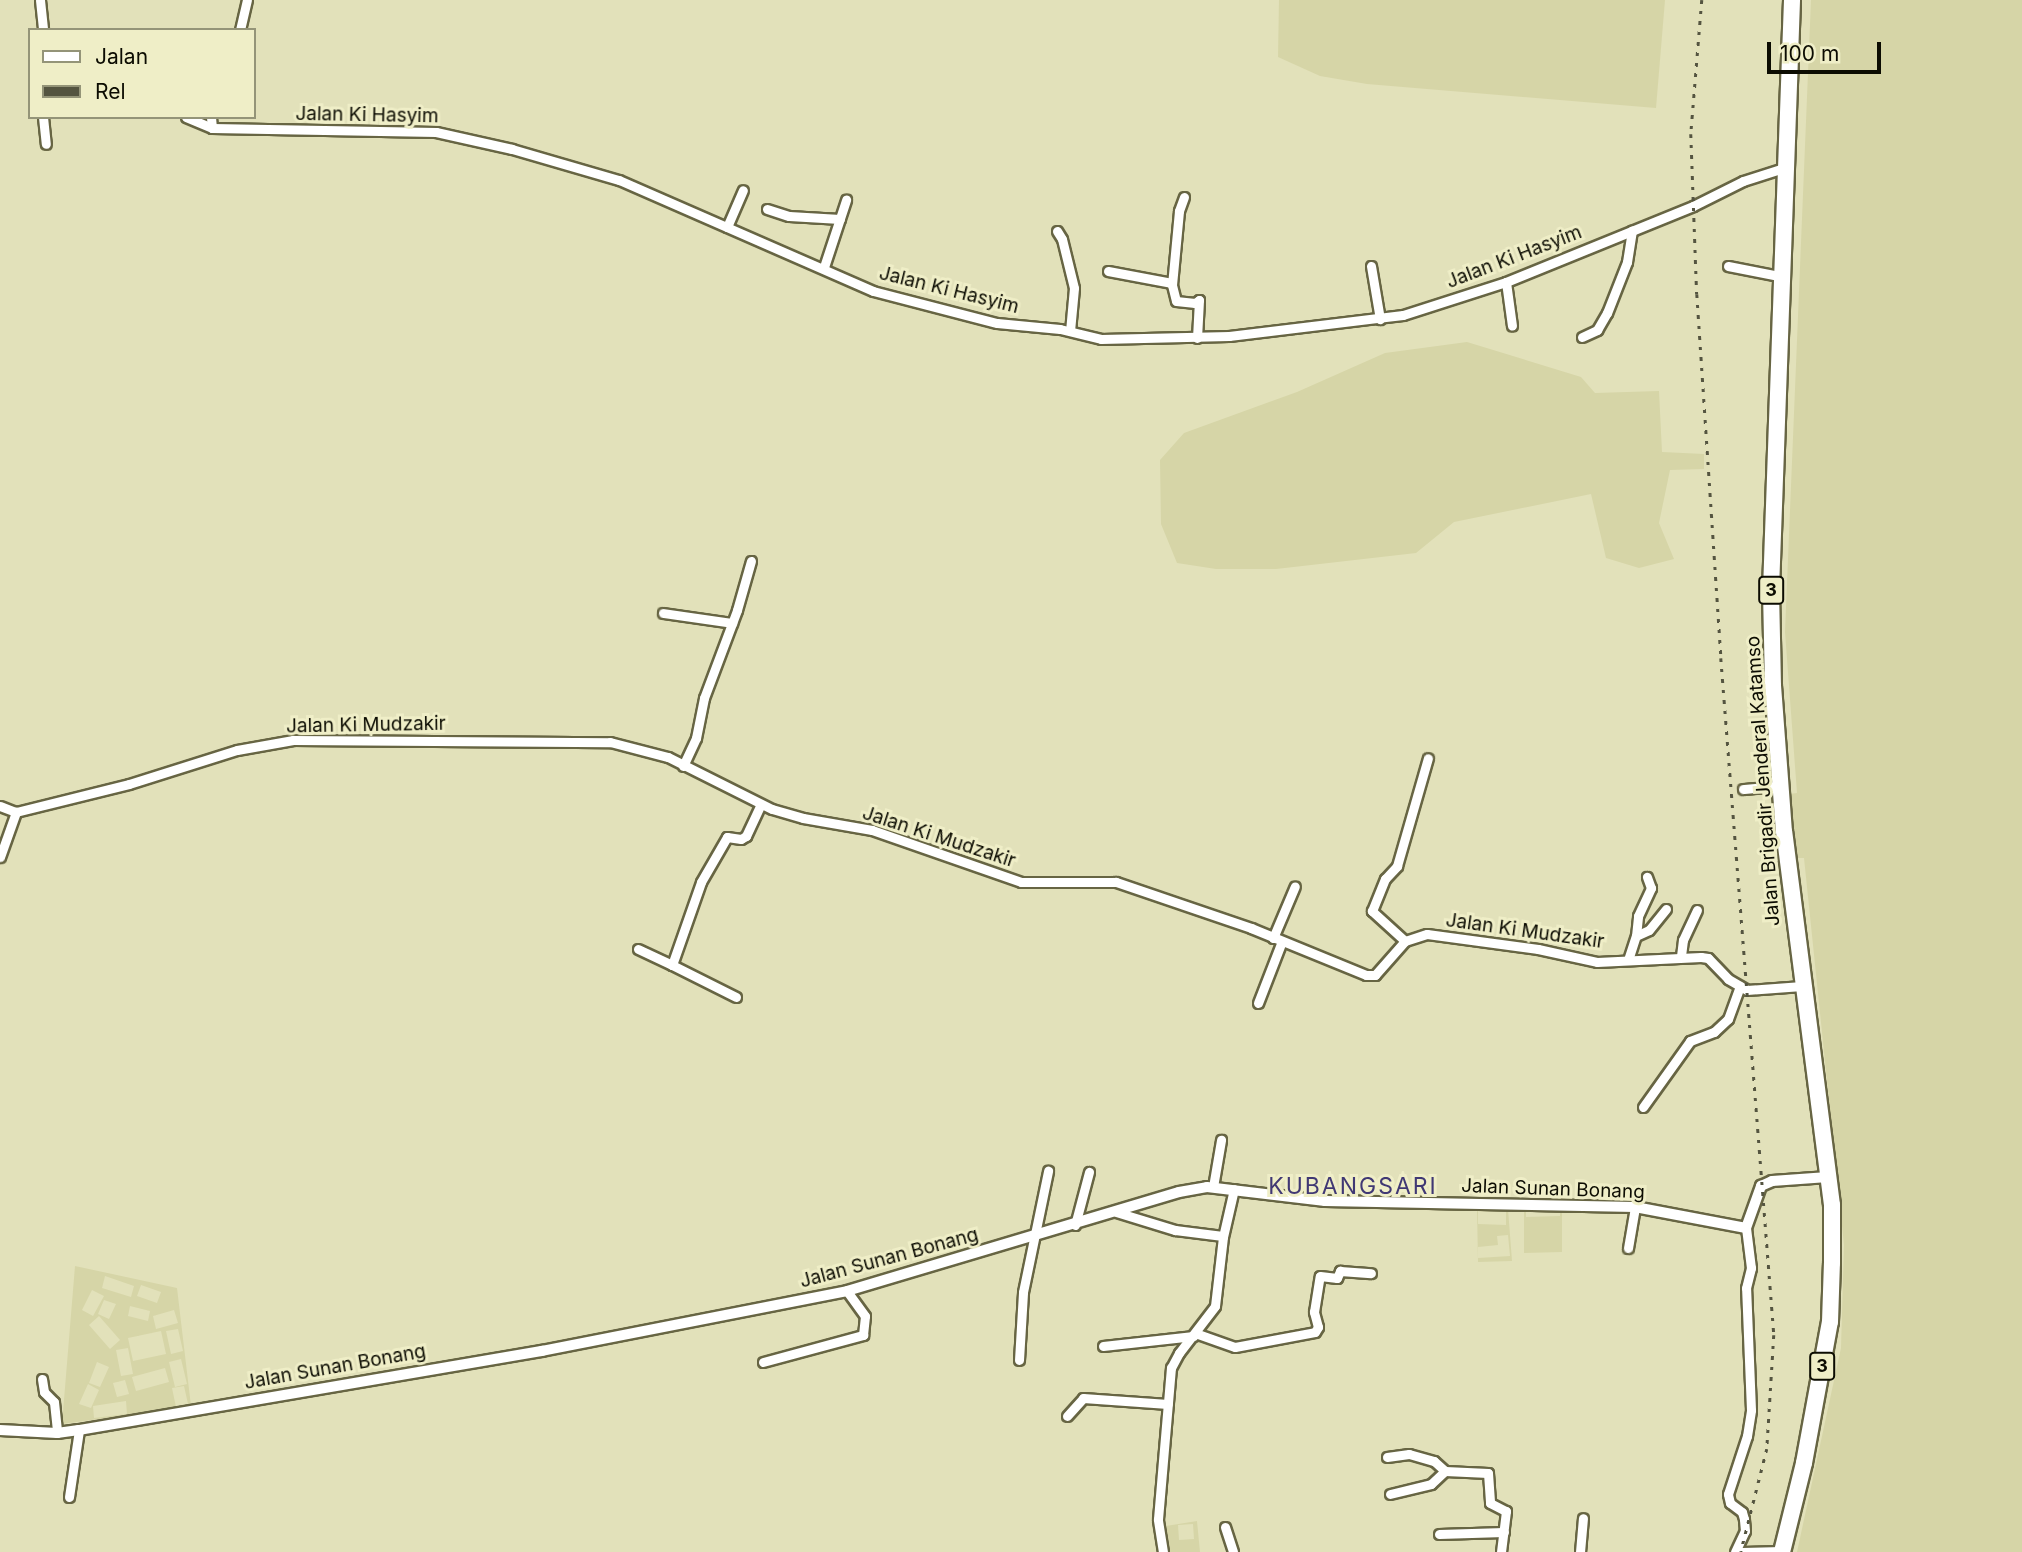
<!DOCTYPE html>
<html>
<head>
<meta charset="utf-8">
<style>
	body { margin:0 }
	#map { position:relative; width:2022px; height:1552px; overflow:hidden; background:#e2e1ba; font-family:Inter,sans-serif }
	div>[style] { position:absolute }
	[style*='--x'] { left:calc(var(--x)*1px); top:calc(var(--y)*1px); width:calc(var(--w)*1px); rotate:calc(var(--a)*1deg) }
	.built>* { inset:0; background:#d6d5a7 }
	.roads { filter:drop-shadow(2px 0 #676543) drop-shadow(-2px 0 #676543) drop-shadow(0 2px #676543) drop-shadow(0 -2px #676543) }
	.minor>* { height:9px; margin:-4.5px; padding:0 4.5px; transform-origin:4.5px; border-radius:4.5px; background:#fff }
	.tertiary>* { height:10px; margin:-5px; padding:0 5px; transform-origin:5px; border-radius:5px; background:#fff }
	.trunk>* { height:16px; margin:-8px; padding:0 8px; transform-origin:8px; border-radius:8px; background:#fff }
	.rail>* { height:2.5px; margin-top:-1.25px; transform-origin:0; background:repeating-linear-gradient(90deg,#545440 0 3.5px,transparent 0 10.5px) }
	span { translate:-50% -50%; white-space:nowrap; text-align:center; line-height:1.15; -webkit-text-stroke:6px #efeec7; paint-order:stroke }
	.shield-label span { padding:2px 5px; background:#efeec7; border:2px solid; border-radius:5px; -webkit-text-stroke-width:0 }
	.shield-label { font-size:18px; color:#0c0c02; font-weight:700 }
	.street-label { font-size:19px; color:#0c0c02 }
	.quarter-label { font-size:23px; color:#403874; letter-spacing:2px }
	.legend { position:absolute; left:28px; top:28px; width:228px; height:91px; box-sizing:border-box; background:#efeec7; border:2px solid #949478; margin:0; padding:9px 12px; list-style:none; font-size:21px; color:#0c0c02 }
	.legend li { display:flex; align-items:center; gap:14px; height:35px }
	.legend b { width:35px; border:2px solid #949478 }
	.scale { position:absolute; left:1767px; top:42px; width:114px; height:32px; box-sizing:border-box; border:4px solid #0c0c02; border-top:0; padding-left:9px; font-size:21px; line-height:24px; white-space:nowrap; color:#0c0c02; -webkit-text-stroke:5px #efeec7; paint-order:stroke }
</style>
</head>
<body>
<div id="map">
	<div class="built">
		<div style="clip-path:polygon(1279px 0,1665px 0,1656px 108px,1367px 84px,1320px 76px,1278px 57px)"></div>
		<div style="clip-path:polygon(1811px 0,2022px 0,2022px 1552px,1797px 1552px,1841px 1348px,1844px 1245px,1804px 858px,1798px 858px,1789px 794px,1797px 793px,1785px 632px)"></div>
		<div style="clip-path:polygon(1467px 342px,1581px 377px,1595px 393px,1659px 391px,1662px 452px,1704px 454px,1704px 469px,1670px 470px,1659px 523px,1674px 559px,1639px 568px,1606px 558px,1591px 494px,1454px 522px,1416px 553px,1276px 569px,1216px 569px,1177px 563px,1161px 524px,1160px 460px,1184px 433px,1297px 392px,1385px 353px)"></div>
		<div style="clip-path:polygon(evenodd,1524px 1208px,1562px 1209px,1562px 1252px,1524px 1253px,1524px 1208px,1526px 1210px,1560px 1210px,1560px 1216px,1526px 1217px,1526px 1210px)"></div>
		<div style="clip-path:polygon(evenodd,1477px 1209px,1508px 1209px,1512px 1261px,1478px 1262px,1477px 1209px,1478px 1211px,1506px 1212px,1506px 1225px,1478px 1224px,1478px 1211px,1477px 1209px,1508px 1235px,1510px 1256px,1478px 1258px,1478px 1247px,1498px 1245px,1497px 1236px,1508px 1235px)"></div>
		<div style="clip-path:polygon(evenodd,75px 1266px,177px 1288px,191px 1406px,62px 1424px,75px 1266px,105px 1276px,134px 1286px,131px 1297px,102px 1288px,105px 1276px,75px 1266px,141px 1285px,161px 1292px,157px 1303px,137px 1296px,141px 1285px,75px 1266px,92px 1290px,104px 1296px,93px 1316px,82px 1310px,92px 1290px,75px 1266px,104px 1300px,116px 1304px,109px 1319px,98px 1314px,104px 1300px,75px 1266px,130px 1306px,150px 1311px,148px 1321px,128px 1316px,130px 1306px,75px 1266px,174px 1310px,178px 1323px,156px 1329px,153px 1316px,174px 1310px,75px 1266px,99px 1316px,120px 1340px,110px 1349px,89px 1325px,99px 1316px,75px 1266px,178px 1329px,183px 1351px,171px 1354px,166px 1331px,178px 1329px,75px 1266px,161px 1331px,166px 1354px,133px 1361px,128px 1338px,161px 1331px,75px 1266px,128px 1348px,133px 1374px,121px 1376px,116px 1350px,128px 1348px,75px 1266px,181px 1359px,187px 1384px,175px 1387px,169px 1362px,181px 1359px,75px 1266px,97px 1362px,109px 1367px,100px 1387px,89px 1383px,97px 1362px,75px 1266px,165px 1368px,169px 1382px,136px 1391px,132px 1377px,165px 1368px,75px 1266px,125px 1380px,129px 1394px,117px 1397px,113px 1383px,125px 1380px,75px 1266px,88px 1384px,99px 1390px,91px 1408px,79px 1404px,88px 1384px,75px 1266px,184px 1386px,188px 1404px,176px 1407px,172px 1388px,184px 1386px,75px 1266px,126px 1401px,127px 1414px,94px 1418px,93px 1406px,126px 1401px)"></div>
		<div style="clip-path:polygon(evenodd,1197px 1521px,1200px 1552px,1169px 1552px,1166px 1526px,1197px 1521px,1193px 1524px,1194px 1539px,1179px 1540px,1178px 1525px,1193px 1524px)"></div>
	</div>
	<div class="roads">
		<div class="minor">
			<div style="--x:40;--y:0;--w:30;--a:84"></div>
			<div style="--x:240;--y:30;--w:31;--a:-77"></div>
			<div style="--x:43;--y:117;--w:27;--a:84"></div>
			<div style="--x:186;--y:117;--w:28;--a:23"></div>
			<div style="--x:212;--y:128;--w:224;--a:1"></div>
			<div style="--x:436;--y:132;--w:78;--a:12.6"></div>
			<div style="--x:512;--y:149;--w:111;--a:16.2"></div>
			<div style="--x:619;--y:180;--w:277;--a:23.6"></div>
			<div style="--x:873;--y:291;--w:128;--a:14.5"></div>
			<div style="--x:997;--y:323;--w:63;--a:5.4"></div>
			<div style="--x:1060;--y:329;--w:42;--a:13.7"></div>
			<div style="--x:1101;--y:339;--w:128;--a:-1.3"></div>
			<div style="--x:1229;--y:336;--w:175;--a:-6.9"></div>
			<div style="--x:1403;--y:315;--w:108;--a:-17.8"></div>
			<div style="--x:1506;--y:282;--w:202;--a:-22.1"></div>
			<div style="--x:1693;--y:206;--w:56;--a:-26.6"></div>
			<div style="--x:1743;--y:181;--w:46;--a:-17.7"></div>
			<div style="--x:211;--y:117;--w:11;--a:85"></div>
			<div style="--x:1184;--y:197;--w:15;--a:110"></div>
			<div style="--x:1179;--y:211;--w:74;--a:95.4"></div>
			<div style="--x:1172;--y:285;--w:16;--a:76"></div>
			<div style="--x:1176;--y:301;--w:19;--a:6"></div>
			<div style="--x:1195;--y:303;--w:5;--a:-37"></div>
			<div style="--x:1199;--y:300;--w:38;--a:93"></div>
			<div style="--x:767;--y:209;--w:23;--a:18"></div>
			<div style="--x:789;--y:216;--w:51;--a:3.4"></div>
			<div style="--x:727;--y:227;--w:40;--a:-66.6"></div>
			<div style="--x:1057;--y:231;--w:9;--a:58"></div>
			<div style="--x:1062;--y:239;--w:50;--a:76.2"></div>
			<div style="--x:1074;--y:288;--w:43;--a:95.3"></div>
			<div style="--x:1371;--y:266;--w:54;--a:80.4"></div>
			<div style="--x:1728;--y:266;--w:57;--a:11.1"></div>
			<div style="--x:824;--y:267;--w:71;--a:-71.8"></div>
			<div style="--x:1108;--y:271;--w:65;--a:10.6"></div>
			<div style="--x:1506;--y:282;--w:44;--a:82.2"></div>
			<div style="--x:1582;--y:337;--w:17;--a:-25"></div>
			<div style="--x:1597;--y:330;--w:20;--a:-60"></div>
			<div style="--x:1607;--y:313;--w:55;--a:-68.6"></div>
			<div style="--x:1627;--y:262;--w:32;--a:-81"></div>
			<div style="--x:663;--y:613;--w:70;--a:8.2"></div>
			<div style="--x:683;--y:766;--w:31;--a:-65"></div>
			<div style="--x:696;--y:738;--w:41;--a:-78.7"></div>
			<div style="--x:704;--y:698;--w:94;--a:-69.4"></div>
			<div style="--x:737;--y:610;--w:51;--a:-74.1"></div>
			<div style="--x:1743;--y:789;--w:38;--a:-5"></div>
			<div style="--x:0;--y:806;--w:17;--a:21"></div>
			<div style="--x:16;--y:812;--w:116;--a:-13.9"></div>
			<div style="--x:129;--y:784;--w:113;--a:-17.5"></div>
			<div style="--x:237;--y:750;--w:57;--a:-10.1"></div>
			<div style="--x:293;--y:740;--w:317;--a:0.4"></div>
			<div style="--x:610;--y:742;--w:60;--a:14.5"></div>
			<div style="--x:668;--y:757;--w:116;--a:26.6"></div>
			<div style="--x:772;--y:809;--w:32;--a:16"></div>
			<div style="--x:803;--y:818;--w:70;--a:9.9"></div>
			<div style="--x:872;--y:830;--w:158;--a:19.2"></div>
			<div style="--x:1021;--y:882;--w:95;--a:0"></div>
			<div style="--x:1116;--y:882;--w:143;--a:18.8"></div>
			<div style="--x:1251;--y:928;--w:124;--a:22.2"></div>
			<div style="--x:1366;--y:975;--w:9;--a:0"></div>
			<div style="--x:1375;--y:975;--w:45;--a:-48.6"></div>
			<div style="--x:1405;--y:941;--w:23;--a:-18"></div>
			<div style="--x:1427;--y:934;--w:112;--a:7.7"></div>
			<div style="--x:1538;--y:949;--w:60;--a:12.4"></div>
			<div style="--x:1597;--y:962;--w:104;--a:-2.8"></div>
			<div style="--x:1701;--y:957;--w:7;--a:8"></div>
			<div style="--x:1708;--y:958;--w:29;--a:46"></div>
			<div style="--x:1728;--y:979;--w:22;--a:30"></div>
			<div style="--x:1747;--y:990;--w:55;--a:-4.2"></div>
			<div style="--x:0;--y:857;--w:48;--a:-70.4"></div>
			<div style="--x:1636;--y:936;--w:14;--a:-25"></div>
			<div style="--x:1649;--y:930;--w:27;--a:-51"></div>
			<div style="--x:1273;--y:938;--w:56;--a:-67.1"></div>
			<div style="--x:1405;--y:941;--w:45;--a:-137.7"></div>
			<div style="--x:1372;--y:911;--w:35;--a:-68"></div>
			<div style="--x:1385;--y:879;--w:18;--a:-47"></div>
			<div style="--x:1397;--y:866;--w:112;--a:-74"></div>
			<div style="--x:638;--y:949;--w:38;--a:25"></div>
			<div style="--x:1681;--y:956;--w:16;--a:-83"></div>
			<div style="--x:1683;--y:940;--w:33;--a:-65"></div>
			<div style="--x:1628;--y:960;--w:25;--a:-72"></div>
			<div style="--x:1636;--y:936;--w:20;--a:-84"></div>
			<div style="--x:1638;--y:916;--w:31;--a:-65"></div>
			<div style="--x:1651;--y:888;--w:12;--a:-110"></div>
			<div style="--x:736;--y:997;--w:72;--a:-153.4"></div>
			<div style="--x:672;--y:965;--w:88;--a:-70.7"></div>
			<div style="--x:701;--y:882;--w:52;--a:-60"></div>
			<div style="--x:727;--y:837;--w:14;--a:8"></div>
			<div style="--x:741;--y:839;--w:6;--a:-31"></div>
			<div style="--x:746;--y:836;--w:35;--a:-65"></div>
			<div style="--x:1258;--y:1003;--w:66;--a:-68.8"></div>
			<div style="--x:1643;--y:1107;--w:81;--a:-54.5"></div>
			<div style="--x:1690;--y:1041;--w:26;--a:-21"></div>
			<div style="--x:1714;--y:1032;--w:19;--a:-43"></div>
			<div style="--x:1728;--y:1019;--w:35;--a:-70"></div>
			<div style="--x:1213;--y:1187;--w:48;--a:-80.3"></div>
			<div style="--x:1116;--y:1212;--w:62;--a:17"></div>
			<div style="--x:1175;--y:1230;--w:48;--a:7.1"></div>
			<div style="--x:1075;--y:1225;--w:55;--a:-75.2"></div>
			<div style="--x:1628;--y:1248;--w:42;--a:-80.3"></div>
			<div style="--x:1195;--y:1333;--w:42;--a:19.3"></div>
			<div style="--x:1235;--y:1347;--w:81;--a:-10.6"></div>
			<div style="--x:1315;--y:1332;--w:6;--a:-59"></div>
			<div style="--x:1318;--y:1327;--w:16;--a:-105"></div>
			<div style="--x:1314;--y:1312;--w:36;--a:-81"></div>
			<div style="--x:1320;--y:1276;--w:17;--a:7"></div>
			<div style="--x:1337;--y:1278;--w:8;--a:-67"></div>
			<div style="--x:1340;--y:1271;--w:31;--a:4"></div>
			<div style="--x:1103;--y:1346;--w:91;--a:-6.3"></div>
			<div style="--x:1019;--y:1360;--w:68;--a:-86.6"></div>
			<div style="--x:1023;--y:1292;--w:124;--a:-78.3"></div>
			<div style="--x:763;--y:1362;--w:104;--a:-15.1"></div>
			<div style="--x:863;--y:1335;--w:19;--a:-84"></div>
			<div style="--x:865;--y:1316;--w:31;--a:-126"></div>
			<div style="--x:42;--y:1379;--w:13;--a:81"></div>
			<div style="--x:44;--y:1392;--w:14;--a:45"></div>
			<div style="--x:54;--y:1402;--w:31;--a:84"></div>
			<div style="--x:1067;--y:1416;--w:24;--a:-48"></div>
			<div style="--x:1083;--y:1398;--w:85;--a:4"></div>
			<div style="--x:1387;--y:1457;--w:22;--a:-8"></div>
			<div style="--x:1409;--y:1454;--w:26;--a:16"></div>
			<div style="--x:1434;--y:1461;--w:15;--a:42"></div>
			<div style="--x:1445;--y:1471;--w:43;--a:2.7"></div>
			<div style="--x:1488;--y:1473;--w:30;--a:86"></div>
			<div style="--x:1490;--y:1503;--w:18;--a:27"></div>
			<div style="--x:1506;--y:1511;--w:41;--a:97"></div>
			<div style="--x:1390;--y:1494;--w:42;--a:-13.7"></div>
			<div style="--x:1431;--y:1484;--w:19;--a:-43"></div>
			<div style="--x:69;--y:1497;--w:68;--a:-81.5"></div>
			<div style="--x:1225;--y:1527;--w:26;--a:72"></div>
			<div style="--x:1439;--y:1534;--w:65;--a:-1.8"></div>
			<div style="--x:1163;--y:1552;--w:33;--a:-99"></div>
			<div style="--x:1158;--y:1519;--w:152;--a:-85.1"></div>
			<div style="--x:1171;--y:1368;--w:17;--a:-62"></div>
			<div style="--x:1179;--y:1353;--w:59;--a:-52.5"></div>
			<div style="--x:1215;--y:1306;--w:69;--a:-83.4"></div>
			<div style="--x:1223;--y:1237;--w:49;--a:-77.1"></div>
			<div style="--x:1580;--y:1552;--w:34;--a:-85"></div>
			<div style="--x:1735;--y:1552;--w:23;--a:-65"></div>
			<div style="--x:1745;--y:1531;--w:12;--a:-95"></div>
			<div style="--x:1744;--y:1519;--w:7;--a:-106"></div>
			<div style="--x:1742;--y:1512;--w:15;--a:-143"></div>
			<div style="--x:1730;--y:1503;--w:9;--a:-103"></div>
			<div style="--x:1728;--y:1494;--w:61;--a:-71.9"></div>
			<div style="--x:1747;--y:1436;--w:26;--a:-81"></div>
			<div style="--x:1751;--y:1410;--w:122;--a:-92.3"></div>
			<div style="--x:1746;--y:1288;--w:21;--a:-76"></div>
			<div style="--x:1751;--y:1268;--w:40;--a:-97.1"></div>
			<div style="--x:1742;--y:1552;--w:40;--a:-1.4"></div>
		</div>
		<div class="tertiary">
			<div style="--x:0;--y:1430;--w:57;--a:3"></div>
			<div style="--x:57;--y:1433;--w:22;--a:-8"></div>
			<div style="--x:79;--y:1430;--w:470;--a:-9.7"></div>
			<div style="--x:542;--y:1351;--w:311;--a:-11.1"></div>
			<div style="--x:847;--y:1291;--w:346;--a:-16.6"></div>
			<div style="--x:1179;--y:1192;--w:28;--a:-10"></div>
			<div style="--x:1207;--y:1187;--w:119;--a:6.8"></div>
			<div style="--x:1325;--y:1201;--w:310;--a:1.1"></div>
			<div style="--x:1635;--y:1207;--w:113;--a:10.7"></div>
			<div style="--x:1746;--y:1228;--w:45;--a:-70.3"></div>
			<div style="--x:1761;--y:1186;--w:12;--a:-24"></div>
			<div style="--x:1772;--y:1181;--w:56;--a:-4.1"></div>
		</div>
		<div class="trunk">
			<div style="--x:1782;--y:1552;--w:92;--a:-76.1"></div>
			<div style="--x:1804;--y:1463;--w:143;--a:-79.6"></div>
			<div style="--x:1830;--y:1322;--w:59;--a:-88.1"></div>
			<div style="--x:1832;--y:1263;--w:58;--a:-90"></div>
			<div style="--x:1832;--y:1205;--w:376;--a:-97.3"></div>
			<div style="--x:1784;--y:832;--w:146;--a:-94.3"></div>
			<div style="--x:1773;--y:686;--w:96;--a:-91.2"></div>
			<div style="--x:1771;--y:590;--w:590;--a:-87.96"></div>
		</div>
	</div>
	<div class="rail">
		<div style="--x:1702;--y:0;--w:134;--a:94.7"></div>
		<div style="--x:1691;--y:134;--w:160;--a:87.9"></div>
		<div style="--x:1697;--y:294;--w:365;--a:86.2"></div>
		<div style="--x:1721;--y:658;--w:679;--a:85.52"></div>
		<div style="--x:1774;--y:1335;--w:114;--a:93.5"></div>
		<div style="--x:1767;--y:1449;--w:106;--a:104.2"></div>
	</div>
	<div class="shield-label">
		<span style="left:1771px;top:590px">3</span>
		<span style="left:1822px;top:1366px">3</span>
	</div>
	<div class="street-label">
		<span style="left:367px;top:115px;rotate:1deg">Jalan Ki Hasyim</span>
		<span style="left:1514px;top:257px;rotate:-21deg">Jalan Ki Hasyim</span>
		<span style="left:949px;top:290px;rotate:14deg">Jalan Ki Hasyim</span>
		<span style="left:366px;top:725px;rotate:-1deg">Jalan Ki Mudzakir</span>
		<span style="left:1763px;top:781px;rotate:-94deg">Jalan Brigadir Jenderal Katamso</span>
		<span style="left:939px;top:837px;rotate:18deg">Jalan Ki Mudzakir</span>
		<span style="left:1525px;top:931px;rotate:8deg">Jalan Ki Mudzakir</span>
		<span style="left:1553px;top:1189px;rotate:2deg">Jalan Sunan Bonang</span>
		<span style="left:889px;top:1258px;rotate:-15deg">Jalan Sunan Bonang</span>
		<span style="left:335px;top:1367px;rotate:-10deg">Jalan Sunan Bonang</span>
	</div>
	<div class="quarter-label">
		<span style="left:1353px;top:1186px">KUBANGSARI</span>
	</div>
	<ul class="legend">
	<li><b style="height:9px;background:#fff"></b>Jalan</li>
	<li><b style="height:9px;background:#545440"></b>Rel</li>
	</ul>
	<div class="scale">100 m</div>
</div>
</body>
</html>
